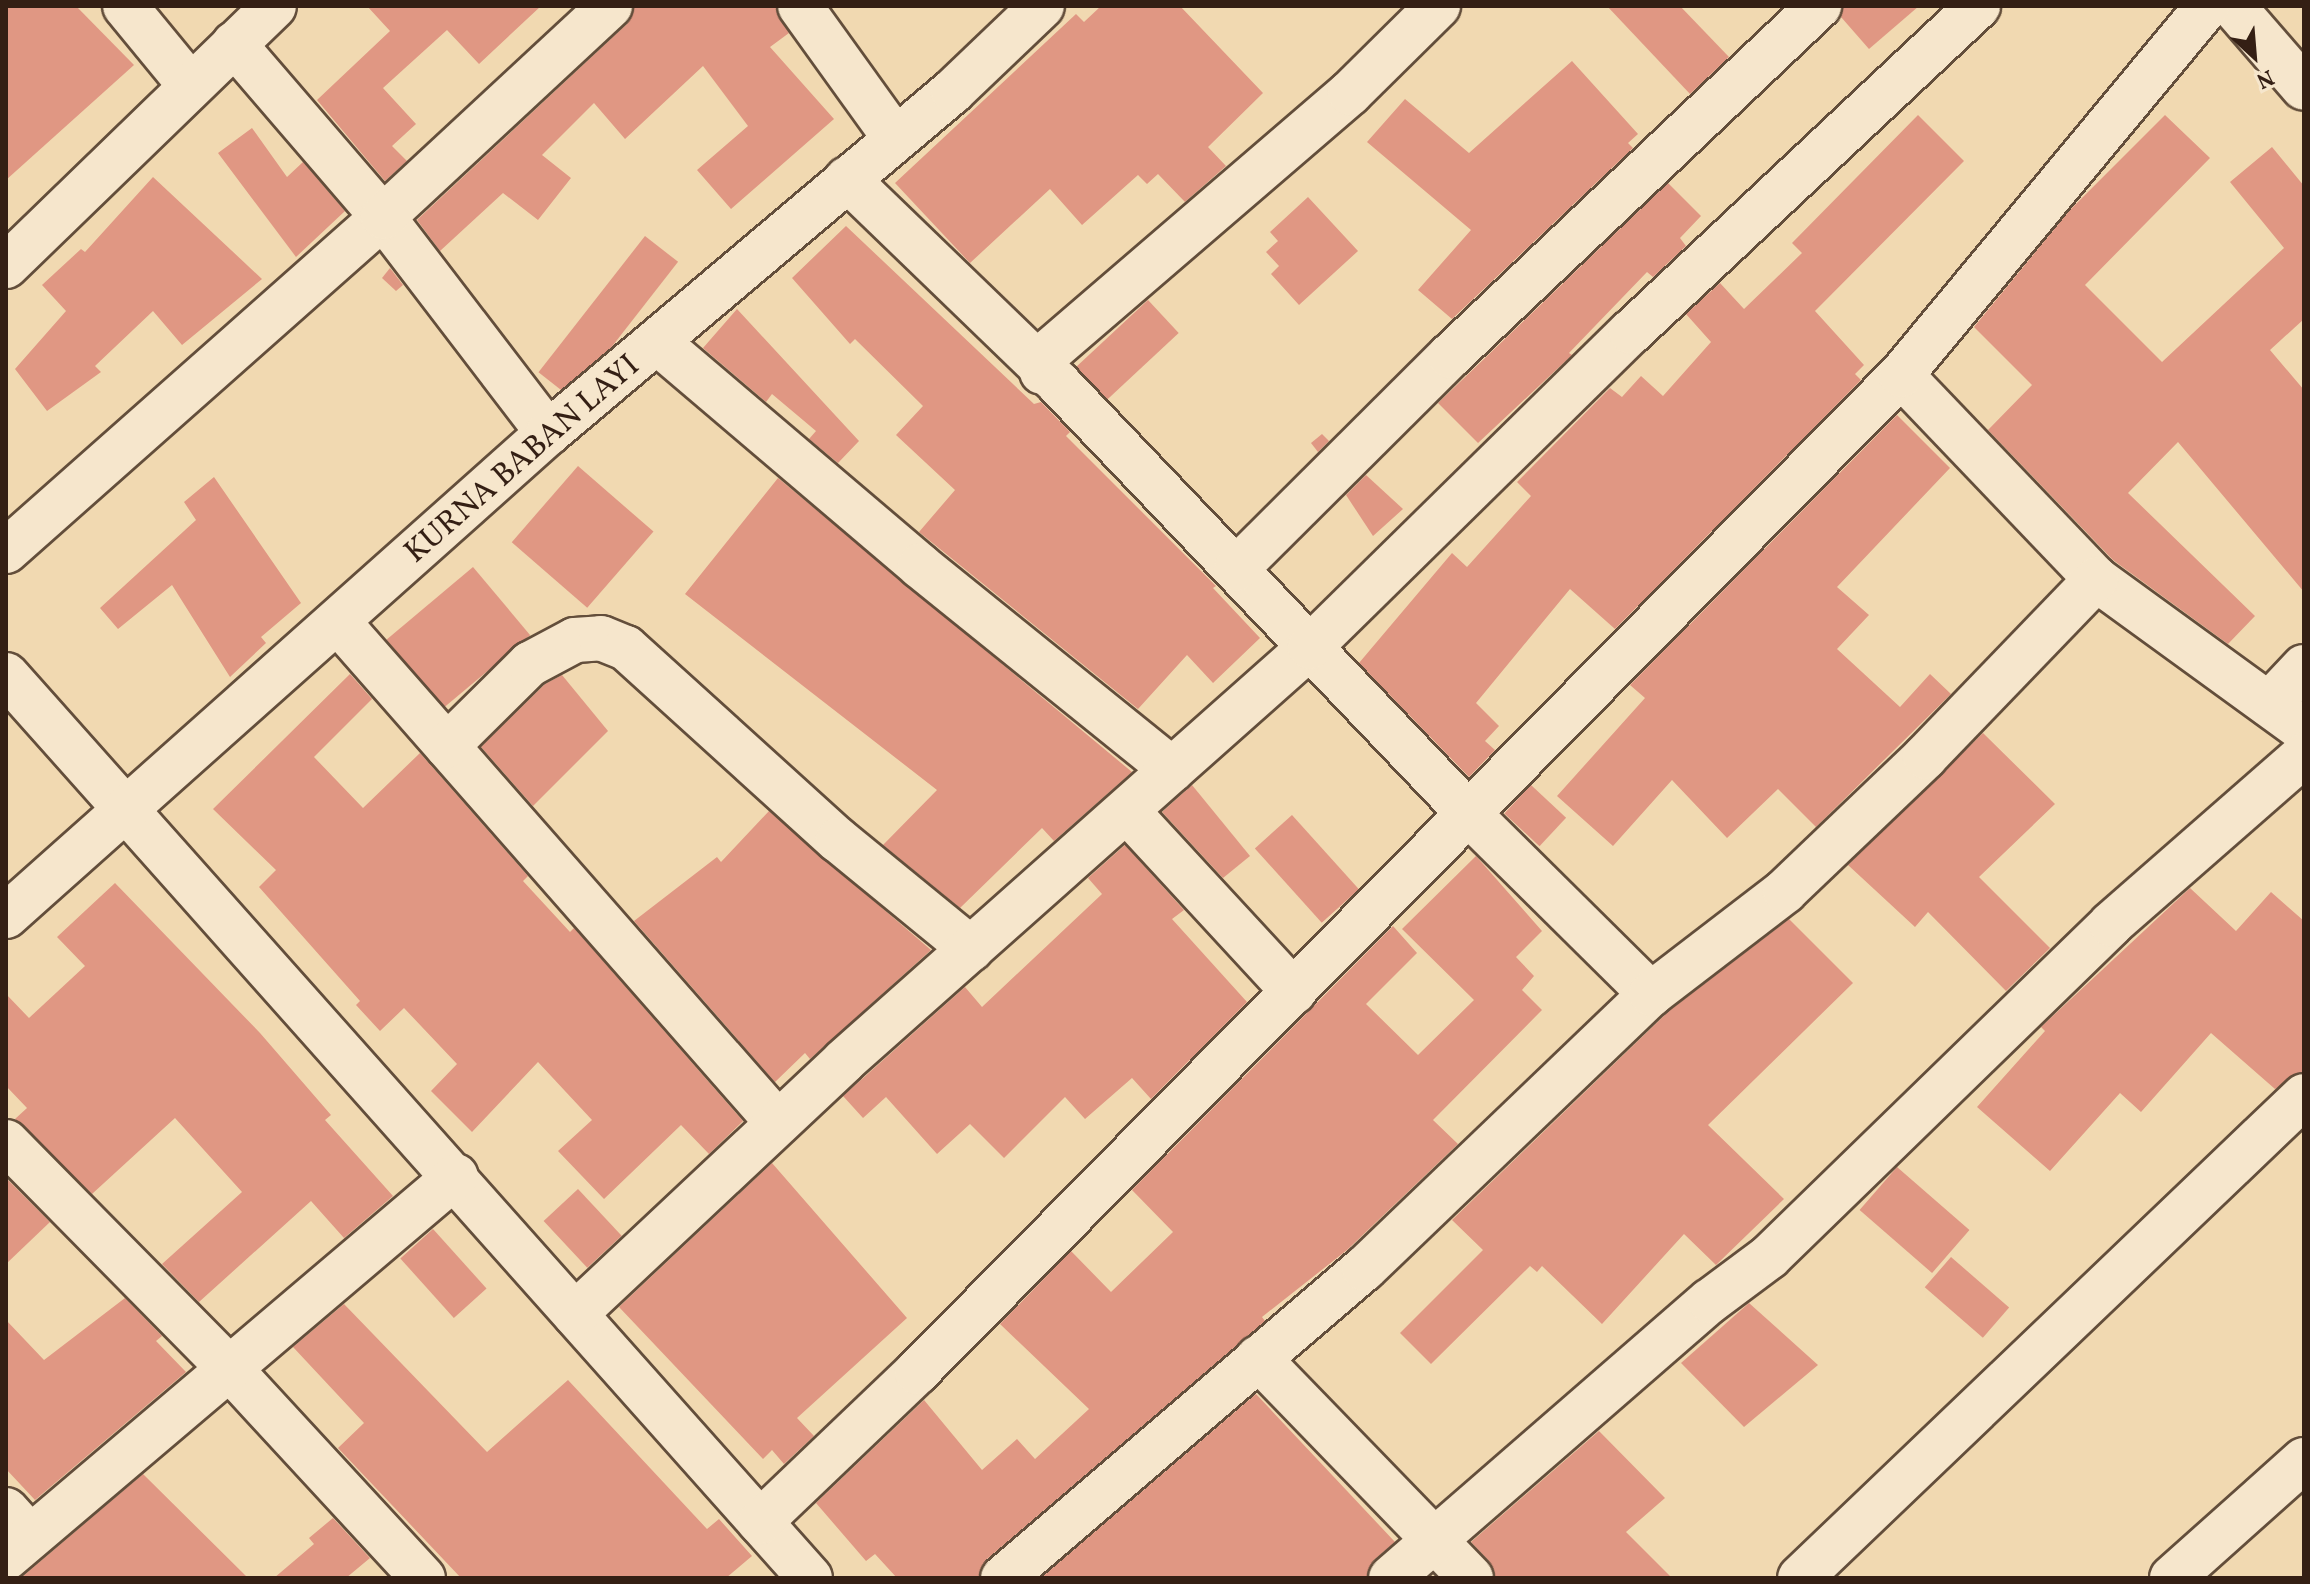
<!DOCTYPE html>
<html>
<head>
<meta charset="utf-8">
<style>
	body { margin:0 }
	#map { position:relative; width:2310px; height:1584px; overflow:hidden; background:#f1d9b1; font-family:Vollkorn,serif }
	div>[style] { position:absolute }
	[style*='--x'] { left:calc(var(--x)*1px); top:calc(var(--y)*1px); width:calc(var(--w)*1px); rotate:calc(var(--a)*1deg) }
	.building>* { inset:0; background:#e09783; transform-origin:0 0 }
	.roads { filter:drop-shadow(2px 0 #634e3b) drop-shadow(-2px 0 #634e3b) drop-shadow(0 2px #634e3b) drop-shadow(0 -2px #634e3b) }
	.minor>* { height:44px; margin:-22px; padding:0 22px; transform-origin:22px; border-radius:22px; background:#f6e6cc }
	span { translate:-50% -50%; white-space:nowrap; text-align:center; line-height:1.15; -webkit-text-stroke:6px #f6e6cc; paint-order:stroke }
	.street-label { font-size:32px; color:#341f14 }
	.frame { position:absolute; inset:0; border:8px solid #341f14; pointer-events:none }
	.north { position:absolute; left:2214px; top:16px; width:80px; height:80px; -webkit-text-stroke:6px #f6e6cc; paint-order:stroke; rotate:154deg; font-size:22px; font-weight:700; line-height:32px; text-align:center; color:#341f14 }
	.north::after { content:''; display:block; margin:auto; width:28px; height:36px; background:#341f14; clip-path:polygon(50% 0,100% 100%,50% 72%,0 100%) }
</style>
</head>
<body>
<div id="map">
	<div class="building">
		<div style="clip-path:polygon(6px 6px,76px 6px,134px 65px,6px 180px)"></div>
		<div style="clip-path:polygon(367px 6px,541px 6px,479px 64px,447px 30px,383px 88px,416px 124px,392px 146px,407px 161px,385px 181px,317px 100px,390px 31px)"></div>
		<div style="clip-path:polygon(634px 6px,775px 6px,789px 33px,770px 47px,834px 119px,731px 209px,697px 170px,748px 126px,703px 66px,625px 139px,594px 103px,542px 155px,571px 178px,538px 220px,503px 193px,440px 251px,417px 220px,627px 24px)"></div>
		<div style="clip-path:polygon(1101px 6px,1180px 6px,1263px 93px,1208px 147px,1226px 166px,1185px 202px,1158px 174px,1147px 184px,1138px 175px,1082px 225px,1050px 189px,970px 263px,895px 183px,1076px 14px,1084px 22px)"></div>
		<div style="clip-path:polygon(1607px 6px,1680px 6px,1729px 57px,1690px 94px)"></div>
		<div style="clip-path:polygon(1843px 6px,1919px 6px,1869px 49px,1841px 17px)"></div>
		<div style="clip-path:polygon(1572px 61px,1638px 134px,1628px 143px,1633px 148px,1452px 319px,1418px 290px,1471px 230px,1367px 142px,1405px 99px,1469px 153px)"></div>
		<div style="clip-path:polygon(1918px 115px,1964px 161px,1815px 311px,1864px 365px,1855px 374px,1861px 380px,1615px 629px,1570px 589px,1476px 703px,1499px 726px,1485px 741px,1495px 750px,1469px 777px,1359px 663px,1452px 553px,1467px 567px,1531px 496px,1517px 482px,1610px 388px,1622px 397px,1641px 376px,1663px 396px,1711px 342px,1686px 314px,1720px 283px,1744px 309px,1802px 253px,1792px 243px)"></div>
		<div style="clip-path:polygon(2165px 115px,2210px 158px,2085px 285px,2162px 362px,2284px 248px,2230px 182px,2272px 147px,2304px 186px,2304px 319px,2270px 350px,2304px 390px,2304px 592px,2178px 442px,2128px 493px,2255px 616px,2228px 644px,2113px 560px,1988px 430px,2032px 385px,1974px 327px,2070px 210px)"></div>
		<div style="clip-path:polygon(252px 128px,287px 177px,303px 162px,345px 211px,296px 257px,218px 153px)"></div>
		<div style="clip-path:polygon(153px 177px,262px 279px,182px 345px,153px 311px,95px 366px,101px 372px,47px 411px,15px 369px,66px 311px,42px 285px,81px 249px,85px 252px)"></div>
		<div style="clip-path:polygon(1668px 183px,1701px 216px,1680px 238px,1686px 246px,1653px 277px,1647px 272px,1569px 353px,1572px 355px,1478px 443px,1438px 403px)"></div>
		<div style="clip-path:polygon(1308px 197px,1358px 251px,1299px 305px,1271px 274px,1279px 266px,1266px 252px,1278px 241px,1270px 232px)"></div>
		<div style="clip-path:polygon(846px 226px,1034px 404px,1041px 402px,1070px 432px,1066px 436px,1216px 586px,1213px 588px,1260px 638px,1213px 683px,1187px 655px,1138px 709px,919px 532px,955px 490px,896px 435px,923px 406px,855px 339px,850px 344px,792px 278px)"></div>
		<div style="left:645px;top:236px;width:42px;height:173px;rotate:38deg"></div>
		<div style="clip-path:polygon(390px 268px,403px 285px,396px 291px,382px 278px)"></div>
		<div style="left:1148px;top:300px;width:45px;height:98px;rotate:47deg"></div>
		<div style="clip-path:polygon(737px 309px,859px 441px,838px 463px,809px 439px,816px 431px,772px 394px,766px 402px,703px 348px)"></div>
		<div style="clip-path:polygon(1897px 415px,1950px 468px,1837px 587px,1869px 615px,1837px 649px,1900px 707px,1930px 674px,1951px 694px,1816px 827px,1778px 789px,1727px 838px,1672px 780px,1613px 846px,1557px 796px,1645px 698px,1630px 685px)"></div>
		<div style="clip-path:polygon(1322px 434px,1329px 441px,1318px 452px,1311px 443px)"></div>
		<div style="left:578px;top:466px;width:100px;height:101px;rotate:41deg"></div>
		<div style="clip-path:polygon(1366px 475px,1403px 509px,1373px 536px,1346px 495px)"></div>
		<div style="clip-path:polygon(214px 477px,301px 603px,261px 637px,266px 643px,230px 677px,172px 585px,118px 629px,100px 608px,196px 520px,184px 502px)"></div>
		<div style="clip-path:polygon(778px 478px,1132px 772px,1054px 841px,1042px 828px,960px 908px,883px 845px,937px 790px,685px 594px)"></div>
		<div style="left:473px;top:567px;width:89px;height:113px;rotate:50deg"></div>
		<div style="clip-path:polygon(350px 674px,372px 699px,314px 757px,363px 808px,420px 753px,528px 876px,523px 881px,570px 932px,574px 928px,743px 1121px,709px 1154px,681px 1125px,604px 1199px,558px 1151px,592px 1120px,538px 1062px,472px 1132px,431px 1091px,457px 1064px,404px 1008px,380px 1031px,356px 1005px,360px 1001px,259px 887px,276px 870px,213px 809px)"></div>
		<div style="clip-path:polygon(562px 675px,608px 731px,533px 806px,481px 747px,545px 684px)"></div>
		<div style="clip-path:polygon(1983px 733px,2055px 804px,1979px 877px,2050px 948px,2006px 991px,1928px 912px,1915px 927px,1848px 865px)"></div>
		<div style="clip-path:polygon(1192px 785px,1250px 856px,1223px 878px,1162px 812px)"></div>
		<div style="left:1531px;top:785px;width:48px;height:39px;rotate:43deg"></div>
		<div style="clip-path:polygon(769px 811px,931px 950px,810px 1059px,805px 1053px,775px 1082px,634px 921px,717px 857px,721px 862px)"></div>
		<div style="left:1292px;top:815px;width:100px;height:50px;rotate:48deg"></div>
		<div style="clip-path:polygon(1125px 845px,1184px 910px,1172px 919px,1247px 1002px,1151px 1099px,1132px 1078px,1085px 1119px,1065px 1097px,1004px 1158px,970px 1124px,937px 1154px,886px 1097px,863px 1118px,843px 1096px,965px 987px,982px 1007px,1102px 894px,1088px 878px)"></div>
		<div style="clip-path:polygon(1476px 856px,1542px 931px,1516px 957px,1534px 976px,1522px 990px,1542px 1010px,1433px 1120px,1458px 1144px,1347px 1250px,1262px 1317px,1265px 1321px,987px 1559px,979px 1578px,897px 1578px,875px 1554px,866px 1561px,816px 1503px,924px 1400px,982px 1470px,1017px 1439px,1035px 1459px,1089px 1409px,1000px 1324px,1071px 1251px,1111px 1292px,1173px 1232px,1132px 1190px,1393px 926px,1417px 953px,1366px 1004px,1418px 1055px,1474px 1000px,1402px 929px)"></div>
		<div style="clip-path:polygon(115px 883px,260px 1033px,331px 1115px,325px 1120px,393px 1196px,344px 1238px,311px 1201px,199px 1302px,162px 1264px,242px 1192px,175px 1118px,92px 1194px,15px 1119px,27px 1108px,6px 1086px,6px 994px,29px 1018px,85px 966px,57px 937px)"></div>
		<div style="clip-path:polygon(2190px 888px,2236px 931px,2271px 892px,2304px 921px,2304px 1072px,2275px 1089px,2211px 1033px,2141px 1112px,2120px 1093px,2050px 1171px,1977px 1107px,2045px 1031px,2041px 1027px)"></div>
		<div style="clip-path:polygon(1789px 919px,1853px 983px,1708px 1125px,1784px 1199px,1716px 1265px,1684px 1234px,1602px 1324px,1542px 1266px,1537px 1272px,1530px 1266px,1431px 1364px,1400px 1333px,1483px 1250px,1452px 1220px,1669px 1011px)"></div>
		<div style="clip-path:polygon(772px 1163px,907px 1318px,797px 1418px,814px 1436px,784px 1464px,772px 1450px,763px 1459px,619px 1307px)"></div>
		<div style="left:1897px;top:1167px;width:96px;height:57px;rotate:41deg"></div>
		<div style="clip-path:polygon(6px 1178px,50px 1222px,6px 1264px)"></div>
		<div style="left:578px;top:1189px;width:64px;height:47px;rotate:47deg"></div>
		<div style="left:433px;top:1229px;width:80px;height:44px;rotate:48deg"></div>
		<div style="left:1951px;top:1257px;width:77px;height:40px;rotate:41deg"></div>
		<div style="clip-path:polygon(125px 1298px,162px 1336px,156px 1341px,186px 1372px,35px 1500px,6px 1469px,6px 1320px,44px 1360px)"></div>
		<div style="clip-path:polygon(1749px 1303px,1818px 1365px,1744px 1427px,1681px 1363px)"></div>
		<div style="clip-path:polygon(344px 1304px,487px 1452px,568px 1380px,707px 1529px,719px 1519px,752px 1556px,726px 1578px,461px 1578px,338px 1448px,364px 1423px,293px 1347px)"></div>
		<div style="clip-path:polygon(1256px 1394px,1395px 1542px,1374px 1560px,1367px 1578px,1041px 1578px)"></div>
		<div style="clip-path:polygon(1599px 1431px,1665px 1498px,1626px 1532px,1672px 1578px,1495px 1578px,1489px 1561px,1471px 1542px)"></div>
		<div style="clip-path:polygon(143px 1474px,248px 1578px,20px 1578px,22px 1577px)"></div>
		<div style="clip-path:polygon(333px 1518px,370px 1558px,346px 1578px,274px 1578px,314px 1544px,309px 1538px)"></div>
	</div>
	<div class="roads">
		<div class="minor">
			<div style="--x:125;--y:6;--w:102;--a:50.6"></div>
			<div style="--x:800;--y:6;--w:163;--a:54.3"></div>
			<div style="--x:2233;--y:6;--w:108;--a:49.1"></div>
			<div style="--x:234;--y:44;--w:228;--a:49.3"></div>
			<div style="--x:383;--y:217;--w:272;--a:52.6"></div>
			<div style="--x:847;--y:179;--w:295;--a:44"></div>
			<div style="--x:1059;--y:384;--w:594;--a:46.36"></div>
			<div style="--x:1469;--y:814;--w:256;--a:44.7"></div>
			<div style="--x:6;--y:266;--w:373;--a:-44.1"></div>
			<div style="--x:657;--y:342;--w:345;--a:40.4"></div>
			<div style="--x:920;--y:566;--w:324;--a:38.9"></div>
			<div style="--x:1042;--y:372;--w:22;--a:-69"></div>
			<div style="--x:1050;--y:351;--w:396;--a:-40.7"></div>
			<div style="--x:1350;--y:93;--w:124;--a:-44.7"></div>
			<div style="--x:1901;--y:375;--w:282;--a:46.3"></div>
			<div style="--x:2096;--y:579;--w:257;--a:36"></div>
			<div style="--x:6;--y:551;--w:504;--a:-41.54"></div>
			<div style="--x:383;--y:217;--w:310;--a:-42.9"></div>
			<div style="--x:1236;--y:569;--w:302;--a:-44.9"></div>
			<div style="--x:1450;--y:356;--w:509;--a:-43.49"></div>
			<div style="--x:339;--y:623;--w:665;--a:48.72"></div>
			<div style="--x:6;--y:675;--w:1209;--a:48.32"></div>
			<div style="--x:2269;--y:704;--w:51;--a:-46.6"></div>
			<div style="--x:447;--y:746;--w:117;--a:-44.7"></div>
			<div style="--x:530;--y:664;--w:51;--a:-28.1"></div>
			<div style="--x:575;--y:640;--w:26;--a:-4"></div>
			<div style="--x:601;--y:638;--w:27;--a:22"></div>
			<div style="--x:626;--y:648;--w:286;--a:42.2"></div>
			<div style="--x:838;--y:840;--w:172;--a:39.3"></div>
			<div style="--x:1127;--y:811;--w:246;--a:47.3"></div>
			<div style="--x:6;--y:916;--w:726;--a:-41.71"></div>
			<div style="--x:548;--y:433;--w:530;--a:-40.18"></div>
			<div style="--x:953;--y:91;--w:123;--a:-43.7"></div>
			<div style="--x:6;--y:1142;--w:317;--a:45.4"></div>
			<div style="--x:229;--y:1368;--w:286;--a:47.3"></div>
			<div style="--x:575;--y:1314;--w:369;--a:-43.2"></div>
			<div style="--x:844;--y:1061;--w:623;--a:-41.62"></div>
			<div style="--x:1310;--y:647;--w:450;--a:-44.5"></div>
			<div style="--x:1631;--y:332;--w:476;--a:-43.2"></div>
			<div style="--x:1258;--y:1358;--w:306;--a:45.9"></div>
			<div style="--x:6;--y:1510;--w:36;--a:48"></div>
			<div style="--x:760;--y:1522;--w:217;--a:-43.7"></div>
			<div style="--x:917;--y:1372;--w:1401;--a:-45.38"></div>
			<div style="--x:1901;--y:375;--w:479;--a:-50.3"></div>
			<div style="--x:6;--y:1558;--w:590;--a:-40.33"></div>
			<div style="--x:1003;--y:1578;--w:475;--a:-40.6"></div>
			<div style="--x:1364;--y:1269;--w:397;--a:-43.8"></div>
			<div style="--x:1651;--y:994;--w:169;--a:-37.5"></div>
			<div style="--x:1785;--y:891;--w:194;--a:-43.7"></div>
			<div style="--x:1925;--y:757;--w:247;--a:-46.1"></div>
			<div style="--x:1391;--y:1578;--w:422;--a:-41"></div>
			<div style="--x:1710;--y:1301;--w:74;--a:-36.7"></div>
			<div style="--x:1769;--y:1257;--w:477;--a:-44.2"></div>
			<div style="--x:2111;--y:924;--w:257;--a:-41.2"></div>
			<div style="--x:1800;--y:1578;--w:697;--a:-43.72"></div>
			<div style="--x:2172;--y:1578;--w:177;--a:-41.8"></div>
		</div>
	</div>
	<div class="street-label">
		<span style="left:523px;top:460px;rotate:-41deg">KURNA BABAN LAYI</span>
	</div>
	<div class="frame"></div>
	<div class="north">N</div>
</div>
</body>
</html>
